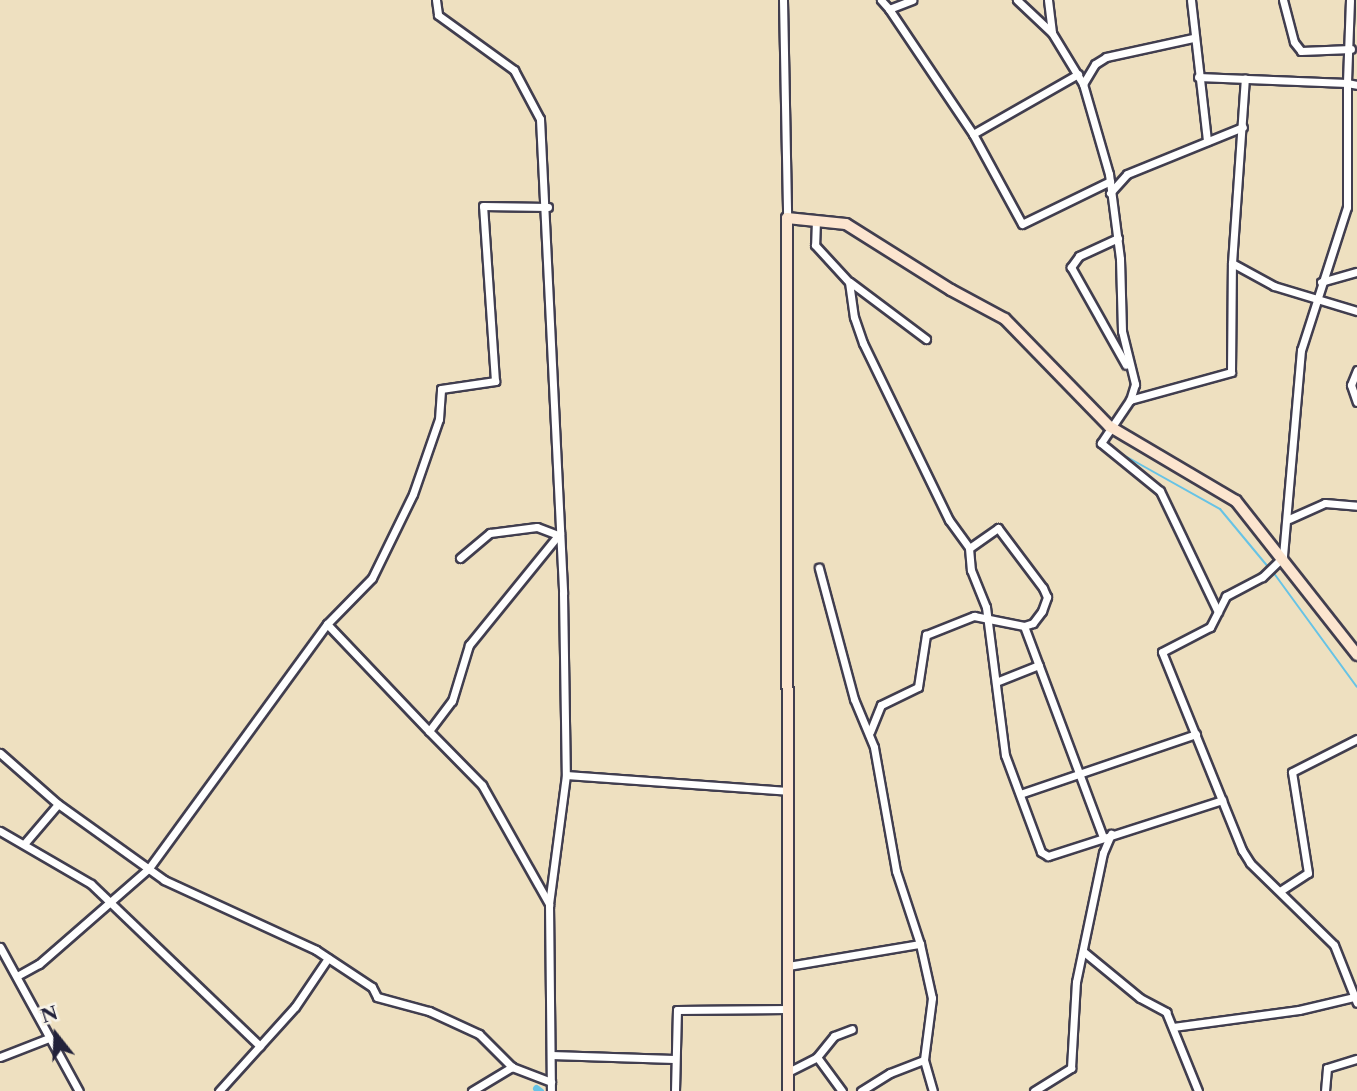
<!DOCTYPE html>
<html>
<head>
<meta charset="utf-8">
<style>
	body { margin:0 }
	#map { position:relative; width:1357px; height:1091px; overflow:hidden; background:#eee0c0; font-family:"Libre Caslon Text",serif }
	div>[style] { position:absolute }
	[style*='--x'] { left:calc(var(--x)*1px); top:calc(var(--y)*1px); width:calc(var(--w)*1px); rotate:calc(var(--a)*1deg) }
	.stream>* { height:2px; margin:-1px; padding:0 1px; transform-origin:1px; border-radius:1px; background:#67c3e5 }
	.canal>* { height:7px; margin:-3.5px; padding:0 3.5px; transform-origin:3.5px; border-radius:3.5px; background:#67c3e5 }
	.roads { filter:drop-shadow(2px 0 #413e4f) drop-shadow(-2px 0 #413e4f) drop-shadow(0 2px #413e4f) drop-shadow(0 -2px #413e4f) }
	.street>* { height:7px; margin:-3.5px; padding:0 3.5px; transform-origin:3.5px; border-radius:3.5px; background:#fff }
	.secondary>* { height:10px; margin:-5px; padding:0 5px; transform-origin:5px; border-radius:5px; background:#fce5cf }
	span { translate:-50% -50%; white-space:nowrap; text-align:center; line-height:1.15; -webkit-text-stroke:5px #f7f3e8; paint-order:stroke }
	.north { position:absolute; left:21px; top:1000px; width:70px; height:70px; -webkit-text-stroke:5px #f7f3e8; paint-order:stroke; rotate:342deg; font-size:19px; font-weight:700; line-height:28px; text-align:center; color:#22223b }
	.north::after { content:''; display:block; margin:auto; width:24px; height:32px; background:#22223b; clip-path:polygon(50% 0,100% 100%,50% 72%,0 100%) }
</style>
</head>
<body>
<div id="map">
	<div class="stream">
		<div style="--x:1118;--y:452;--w:117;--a:29.2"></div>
		<div style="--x:1220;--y:509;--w:77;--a:50.3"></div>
		<div style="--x:1273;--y:572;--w:142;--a:53.9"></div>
	</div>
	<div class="canal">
		<div style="--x:536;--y:1088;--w:5;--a:37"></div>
	</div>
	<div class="roads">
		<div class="street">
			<div style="--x:436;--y:0;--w:15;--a:82"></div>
			<div style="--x:438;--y:15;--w:94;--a:35.9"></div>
			<div style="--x:514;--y:70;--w:55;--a:62"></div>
			<div style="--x:540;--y:119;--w:475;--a:87.2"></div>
			<div style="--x:563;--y:593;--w:182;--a:89.1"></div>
			<div style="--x:566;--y:775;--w:130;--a:97.5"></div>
			<div style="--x:549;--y:904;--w:187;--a:89.4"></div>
			<div style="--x:783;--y:0;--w:218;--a:88.9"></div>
			<div style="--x:881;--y:0;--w:12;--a:48"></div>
			<div style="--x:889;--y:9;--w:25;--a:-21"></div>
			<div style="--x:1017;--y:0;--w:48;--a:43.3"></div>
			<div style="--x:1052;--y:33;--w:60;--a:58.7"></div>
			<div style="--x:1083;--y:84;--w:94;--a:73.9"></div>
			<div style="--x:1109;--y:174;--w:86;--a:82.6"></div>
			<div style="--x:1120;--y:259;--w:72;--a:88.4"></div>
			<div style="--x:1122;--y:331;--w:55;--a:76.2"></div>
			<div style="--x:1135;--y:384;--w:17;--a:107"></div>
			<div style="--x:1130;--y:400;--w:52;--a:124"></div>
			<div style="--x:1101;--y:443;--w:76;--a:39.1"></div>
			<div style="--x:1160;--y:491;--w:134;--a:64.4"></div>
			<div style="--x:1048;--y:0;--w:32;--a:83"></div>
			<div style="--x:1191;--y:0;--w:142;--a:83.5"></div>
			<div style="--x:1283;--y:0;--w:43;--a:75.3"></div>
			<div style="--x:1294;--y:42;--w:11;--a:52"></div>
			<div style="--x:1301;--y:51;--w:50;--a:-2.3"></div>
			<div style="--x:1350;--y:0;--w:83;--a:92.1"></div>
			<div style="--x:1347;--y:83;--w:10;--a:11"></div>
			<div style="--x:889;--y:9;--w:151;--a:56.1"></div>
			<div style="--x:973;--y:134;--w:121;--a:-29.7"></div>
			<div style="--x:1198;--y:77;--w:149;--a:2.3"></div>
			<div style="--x:1347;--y:83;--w:124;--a:90"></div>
			<div style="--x:1347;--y:207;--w:150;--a:107.8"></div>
			<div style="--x:1301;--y:350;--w:208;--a:95"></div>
			<div style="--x:1283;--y:557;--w:29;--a:136"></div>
			<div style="--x:1262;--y:577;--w:41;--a:152.2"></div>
			<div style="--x:1226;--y:596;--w:35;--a:117"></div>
			<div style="--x:1210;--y:627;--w:54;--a:152.5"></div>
			<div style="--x:1162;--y:652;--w:214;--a:68"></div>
			<div style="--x:1242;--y:850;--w:15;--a:58"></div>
			<div style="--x:1250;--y:863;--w:117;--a:44.3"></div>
			<div style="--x:1334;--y:945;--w:62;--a:68.4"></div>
			<div style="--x:1083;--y:84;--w:23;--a:-59"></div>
			<div style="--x:1095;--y:64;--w:13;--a:-32"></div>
			<div style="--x:1106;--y:57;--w:89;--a:-12.3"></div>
			<div style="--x:973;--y:134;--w:102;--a:61.4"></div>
			<div style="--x:1022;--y:224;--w:98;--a:-26"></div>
			<div style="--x:1110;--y:193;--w:25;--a:-48"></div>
			<div style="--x:1127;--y:174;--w:125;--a:-22.1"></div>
			<div style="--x:816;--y:220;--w:25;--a:92"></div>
			<div style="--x:815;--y:245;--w:50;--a:47.4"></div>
			<div style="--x:849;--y:282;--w:35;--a:82"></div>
			<div style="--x:854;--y:317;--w:28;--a:71"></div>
			<div style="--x:863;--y:343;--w:197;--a:64.1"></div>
			<div style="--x:949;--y:520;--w:34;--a:54"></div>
			<div style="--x:969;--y:548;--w:22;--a:85"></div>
			<div style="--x:971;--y:570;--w:40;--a:68"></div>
			<div style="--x:986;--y:607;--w:149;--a:82.7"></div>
			<div style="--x:1005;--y:755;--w:103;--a:69.6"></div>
			<div style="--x:1041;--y:852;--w:8;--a:30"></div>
			<div style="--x:1048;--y:856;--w:183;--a:-17.8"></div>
			<div style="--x:1118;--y:238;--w:43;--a:155.2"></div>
			<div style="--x:1079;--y:256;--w:14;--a:126"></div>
			<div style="--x:1071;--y:267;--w:112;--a:60.7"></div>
			<div style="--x:1232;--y:263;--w:48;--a:28.7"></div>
			<div style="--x:1274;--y:286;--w:87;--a:16.8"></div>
			<div style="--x:850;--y:282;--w:95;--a:36.9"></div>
			<div style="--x:1321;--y:282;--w:37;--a:-16"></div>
			<div style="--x:1357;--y:370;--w:16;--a:112"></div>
			<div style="--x:1351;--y:385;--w:18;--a:71"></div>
			<div style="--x:1130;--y:400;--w:105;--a:-15.5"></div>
			<div style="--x:1231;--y:372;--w:109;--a:-89.5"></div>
			<div style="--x:1232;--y:263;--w:185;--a:-86"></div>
			<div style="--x:1289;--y:519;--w:39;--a:-24"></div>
			<div style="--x:1325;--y:503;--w:32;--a:5"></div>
			<div style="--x:460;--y:558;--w:39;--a:-40"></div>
			<div style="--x:490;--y:533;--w:47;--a:-7.3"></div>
			<div style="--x:537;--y:527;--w:19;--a:21"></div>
			<div style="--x:327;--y:624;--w:148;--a:46.4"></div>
			<div style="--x:429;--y:731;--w:38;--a:-53"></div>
			<div style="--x:452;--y:701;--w:59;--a:-73.1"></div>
			<div style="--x:469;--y:645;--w:144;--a:-50.9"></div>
			<div style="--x:1024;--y:626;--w:225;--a:69.5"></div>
			<div style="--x:996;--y:682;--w:46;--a:-21.6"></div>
			<div style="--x:429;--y:731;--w:76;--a:45.5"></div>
			<div style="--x:482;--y:785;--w:137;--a:60.6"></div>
			<div style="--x:870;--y:732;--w:29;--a:-68"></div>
			<div style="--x:881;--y:705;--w:41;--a:-25.9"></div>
			<div style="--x:918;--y:687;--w:53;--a:-81.3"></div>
			<div style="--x:926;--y:635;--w:52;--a:-21.6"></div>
			<div style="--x:974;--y:616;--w:51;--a:11.3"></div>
			<div style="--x:1024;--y:626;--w:9;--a:-18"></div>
			<div style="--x:1033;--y:623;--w:15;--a:-53"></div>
			<div style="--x:1042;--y:611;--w:15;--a:-70"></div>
			<div style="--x:1047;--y:597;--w:10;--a:-114"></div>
			<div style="--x:1043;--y:588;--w:75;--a:-126.9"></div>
			<div style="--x:998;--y:528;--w:35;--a:145"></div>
			<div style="--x:0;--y:753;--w:77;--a:41.3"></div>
			<div style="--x:566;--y:775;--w:222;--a:4.1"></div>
			<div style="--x:1020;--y:794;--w:186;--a:-18.8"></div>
			<div style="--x:0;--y:831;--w:105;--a:30.2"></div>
			<div style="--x:91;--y:884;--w:234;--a:43.8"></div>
			<div style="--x:24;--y:844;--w:52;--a:-49.6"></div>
			<div style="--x:58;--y:804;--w:130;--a:35.6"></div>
			<div style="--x:164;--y:880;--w:167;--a:24.7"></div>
			<div style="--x:316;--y:950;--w:67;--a:33.5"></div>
			<div style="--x:372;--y:987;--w:11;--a:63"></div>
			<div style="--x:377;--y:997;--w:54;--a:15.1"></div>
			<div style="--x:429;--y:1011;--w:55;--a:24.7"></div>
			<div style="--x:479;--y:1034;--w:47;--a:45"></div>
			<div style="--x:512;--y:1067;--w:42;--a:21"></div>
			<div style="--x:1280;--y:891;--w:33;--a:-33"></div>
			<div style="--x:1308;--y:873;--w:102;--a:-99"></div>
			<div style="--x:1292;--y:772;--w:73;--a:-26.9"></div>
			<div style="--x:920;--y:944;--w:55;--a:77.5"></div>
			<div style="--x:932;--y:998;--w:63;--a:97.4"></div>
			<div style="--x:924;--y:1060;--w:32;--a:74"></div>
			<div style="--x:0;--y:947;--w:164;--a:61.3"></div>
			<div style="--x:1084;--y:952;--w:72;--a:39.4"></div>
			<div style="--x:1140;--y:998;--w:30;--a:28"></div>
			<div style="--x:1166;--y:1012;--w:85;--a:67.9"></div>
			<div style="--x:788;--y:966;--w:134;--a:-9.5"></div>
			<div style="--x:920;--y:944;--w:77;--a:-108.2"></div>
			<div style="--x:896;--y:871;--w:126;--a:-100.1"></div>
			<div style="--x:874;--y:747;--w:52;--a:-112.6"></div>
			<div style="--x:854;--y:699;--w:136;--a:-105"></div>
			<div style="--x:17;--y:976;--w:25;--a:-29"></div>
			<div style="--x:39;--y:964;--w:146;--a:-41.1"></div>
			<div style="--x:149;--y:868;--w:302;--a:-53.9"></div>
			<div style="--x:327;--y:624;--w:64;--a:-45.6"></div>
			<div style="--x:372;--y:578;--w:93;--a:-64"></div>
			<div style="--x:413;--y:494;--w:79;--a:-70.9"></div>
			<div style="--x:439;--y:419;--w:30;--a:-86"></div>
			<div style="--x:441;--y:389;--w:55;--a:-8.4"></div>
			<div style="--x:495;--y:381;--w:175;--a:-93.9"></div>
			<div style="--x:483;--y:206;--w:65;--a:0.9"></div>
			<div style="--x:1173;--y:1027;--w:127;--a:-7.7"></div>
			<div style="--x:1299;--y:1010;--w:57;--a:-13.3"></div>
			<div style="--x:551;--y:1055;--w:123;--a:1.9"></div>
			<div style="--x:0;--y:1057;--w:53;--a:-21.2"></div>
			<div style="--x:817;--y:1057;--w:42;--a:53.7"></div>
			<div style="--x:788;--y:1072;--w:33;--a:-27"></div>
			<div style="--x:817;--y:1057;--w:27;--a:-51"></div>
			<div style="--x:834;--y:1036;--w:19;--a:-21"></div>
			<div style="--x:219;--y:1091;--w:113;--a:-47.9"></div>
			<div style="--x:295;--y:1007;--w:59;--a:-56"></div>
			<div style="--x:472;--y:1091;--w:47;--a:-31"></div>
			<div style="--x:675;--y:1091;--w:81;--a:-88.6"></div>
			<div style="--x:677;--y:1010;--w:111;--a:-0.5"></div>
			<div style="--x:861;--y:1091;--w:34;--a:-32"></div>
			<div style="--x:890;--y:1073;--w:36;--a:-21"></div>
			<div style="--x:1034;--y:1091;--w:44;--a:-31.9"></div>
			<div style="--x:1071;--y:1068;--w:86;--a:-86.7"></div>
			<div style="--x:1076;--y:982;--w:132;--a:-78.2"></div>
			<div style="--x:1103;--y:853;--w:21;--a:-67"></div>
			<div style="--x:1325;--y:1091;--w:23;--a:-85"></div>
			<div style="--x:1327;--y:1068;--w:31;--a:-17"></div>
		</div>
		<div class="secondary">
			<div style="--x:788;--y:1091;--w:873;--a:-90.07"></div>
			<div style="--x:787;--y:218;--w:59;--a:5.8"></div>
			<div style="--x:846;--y:224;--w:124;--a:32.2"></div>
			<div style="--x:951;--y:290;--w:61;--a:28.2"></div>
			<div style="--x:1005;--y:319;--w:149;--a:45.8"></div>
			<div style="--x:1109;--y:426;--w:147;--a:30.6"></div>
			<div style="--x:1236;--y:501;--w:196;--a:51.8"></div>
		</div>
	</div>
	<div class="north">N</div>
</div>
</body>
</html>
